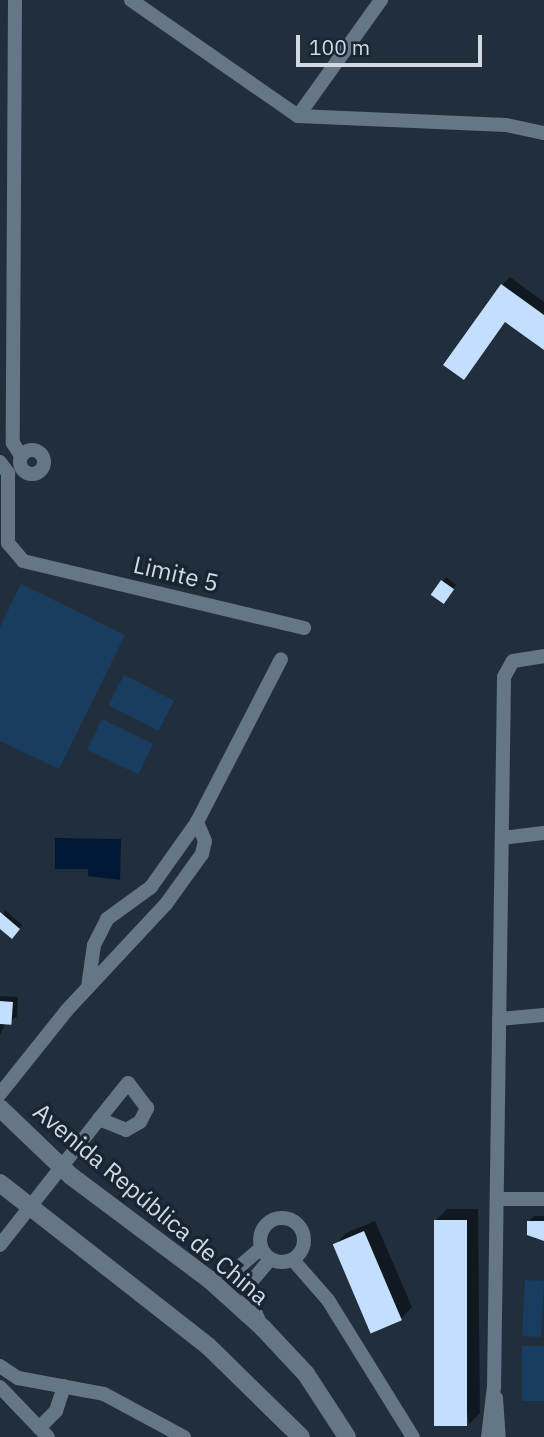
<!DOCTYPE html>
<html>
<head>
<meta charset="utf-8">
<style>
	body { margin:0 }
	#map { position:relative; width:544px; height:1437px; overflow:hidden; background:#212f3d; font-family:"IBM Plex Sans",sans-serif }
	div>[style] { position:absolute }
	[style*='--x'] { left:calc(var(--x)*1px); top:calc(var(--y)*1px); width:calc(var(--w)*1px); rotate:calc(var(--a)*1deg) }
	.green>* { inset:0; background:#183d60; transform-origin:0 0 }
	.water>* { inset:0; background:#001835 }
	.shadow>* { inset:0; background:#0007 }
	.building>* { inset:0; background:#c3dffd; transform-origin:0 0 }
	.street>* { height:14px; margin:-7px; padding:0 7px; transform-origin:7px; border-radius:7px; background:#667686 }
	.street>.ring { margin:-7px; padding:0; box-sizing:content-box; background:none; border:14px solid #667686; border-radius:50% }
	.secondary>* { height:18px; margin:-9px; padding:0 9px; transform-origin:9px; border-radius:9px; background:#667686 }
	span { translate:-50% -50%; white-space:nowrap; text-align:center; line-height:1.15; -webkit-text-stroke:7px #182533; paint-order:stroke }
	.street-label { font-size:24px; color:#d1d9e3 }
	.scale { position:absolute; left:296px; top:35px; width:186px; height:32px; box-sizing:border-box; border:4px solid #d1d9e3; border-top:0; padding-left:9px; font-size:21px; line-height:24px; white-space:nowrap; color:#d1d9e3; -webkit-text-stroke:5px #182533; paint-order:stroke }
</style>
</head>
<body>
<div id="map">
	<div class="green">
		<div style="clip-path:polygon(21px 584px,125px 635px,59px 769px,0 741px,0 627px)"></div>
		<div style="left:124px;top:675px;width:56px;height:34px;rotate:27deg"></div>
		<div style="left:102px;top:719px;width:57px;height:34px;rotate:26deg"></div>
		<div style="left:525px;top:1280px;width:19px;height:56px;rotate:3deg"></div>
		<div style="left:522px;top:1346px;width:22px;height:55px"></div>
	</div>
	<div class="water">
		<div style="clip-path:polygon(55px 838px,121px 839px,120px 880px,88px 876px,88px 869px,55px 869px)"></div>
	</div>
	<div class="shadow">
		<div style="clip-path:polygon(510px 277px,544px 302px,544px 348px,506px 321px,464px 378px,502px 285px)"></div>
		<div style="clip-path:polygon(446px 577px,456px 585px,445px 598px,432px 594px)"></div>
		<div style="clip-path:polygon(5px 910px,22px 925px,11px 937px,0 927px)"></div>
		<div style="clip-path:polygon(0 996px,18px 997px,17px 1017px,6px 1022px,0 1035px)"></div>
		<div style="clip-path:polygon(447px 1209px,478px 1209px,480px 1413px,469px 1424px,435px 1221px)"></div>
		<div style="clip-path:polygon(534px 1216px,544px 1216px,544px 1239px,535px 1239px,528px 1222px)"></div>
		<div style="clip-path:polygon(375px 1221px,412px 1307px,401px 1319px,335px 1245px,346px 1233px)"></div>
	</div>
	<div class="building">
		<div style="clip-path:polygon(501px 284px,544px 315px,544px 350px,505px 322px,464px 380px,443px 365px)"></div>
		<div style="left:441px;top:580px;width:16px;height:18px;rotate:35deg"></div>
		<div style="clip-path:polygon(0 912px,20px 929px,12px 939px,0 929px)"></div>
		<div style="left:0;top:1001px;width:13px;height:23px;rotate:4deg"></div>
		<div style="left:434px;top:1220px;width:33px;height:206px"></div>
		<div style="clip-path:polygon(527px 1221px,544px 1221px,544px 1241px,527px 1235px)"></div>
		<div style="left:364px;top:1231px;width:97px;height:34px;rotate:67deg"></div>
	</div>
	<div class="street">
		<div style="--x:15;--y:0;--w:443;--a:90.3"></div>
		<div style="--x:13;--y:443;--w:15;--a:58"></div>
		<div style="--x:131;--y:0;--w:203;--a:34.8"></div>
		<div style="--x:298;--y:116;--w:208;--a:2.5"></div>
		<div style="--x:506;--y:125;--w:39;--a:12"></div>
		<div style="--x:298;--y:116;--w:143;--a:-54.4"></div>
		<div class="ring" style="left:20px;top:450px;width:10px;height:10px"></div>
		<div style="--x:0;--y:462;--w:14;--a:54"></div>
		<div style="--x:8;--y:473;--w:70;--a:90"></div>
		<div style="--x:8;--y:543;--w:23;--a:50"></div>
		<div style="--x:23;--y:561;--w:289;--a:13.4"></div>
		<div style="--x:502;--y:838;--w:42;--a:-6.8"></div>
		<div style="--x:88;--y:987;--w:42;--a:-81.9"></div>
		<div style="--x:94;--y:945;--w:29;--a:-63"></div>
		<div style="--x:107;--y:919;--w:54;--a:-36"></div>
		<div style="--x:151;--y:887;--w:80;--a:-54.7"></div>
		<div style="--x:197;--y:822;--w:183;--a:-62.7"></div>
		<div style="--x:499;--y:1019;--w:45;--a:-5.1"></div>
		<div style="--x:0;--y:1094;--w:107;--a:-51.4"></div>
		<div style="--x:67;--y:1010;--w:145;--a:-47"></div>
		<div style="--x:166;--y:904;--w:62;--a:-54.2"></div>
		<div style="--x:202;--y:854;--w:13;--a:-77"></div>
		<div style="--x:205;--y:841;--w:21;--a:-113"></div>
		<div style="--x:497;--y:1199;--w:47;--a:0"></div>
		<div class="ring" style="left:260px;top:1218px;width:30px;height:30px"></div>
		<div style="--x:0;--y:1245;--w:160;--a:-51.8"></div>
		<div style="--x:99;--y:1119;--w:29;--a:22"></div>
		<div style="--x:126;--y:1130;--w:16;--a:-30"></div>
		<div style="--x:140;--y:1122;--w:16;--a:-63"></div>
		<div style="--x:147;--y:1108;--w:31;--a:-127"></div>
		<div style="--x:128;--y:1083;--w:46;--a:128.9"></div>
		<div style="--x:293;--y:1260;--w:53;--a:48.8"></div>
		<div style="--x:328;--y:1300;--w:161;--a:58.2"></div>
		<div style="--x:210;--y:1280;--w:22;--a:-16"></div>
		<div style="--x:231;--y:1274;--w:40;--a:-41"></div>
		<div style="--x:259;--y:1321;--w:35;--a:-112"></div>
		<div style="--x:246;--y:1288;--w:38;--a:-50"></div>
		<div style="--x:0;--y:1366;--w:22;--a:34"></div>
		<div style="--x:18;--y:1378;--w:87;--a:10.5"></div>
		<div style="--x:104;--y:1394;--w:91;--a:28.3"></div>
		<div style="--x:0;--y:1387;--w:69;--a:46.2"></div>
		<div style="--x:496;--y:1398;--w:39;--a:86"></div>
		<div style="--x:39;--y:1428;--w:24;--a:-45"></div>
		<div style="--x:56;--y:1411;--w:26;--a:-72"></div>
		<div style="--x:488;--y:1437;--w:50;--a:-83.2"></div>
		<div style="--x:494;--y:1387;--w:710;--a:-89.19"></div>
		<div style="--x:504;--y:677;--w:18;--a:-61"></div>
		<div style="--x:513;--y:661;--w:31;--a:-9"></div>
	</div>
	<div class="secondary">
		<div style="--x:0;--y:1108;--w:98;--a:43.8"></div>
		<div style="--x:71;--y:1176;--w:174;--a:36.8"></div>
		<div style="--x:210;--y:1280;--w:72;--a:42.2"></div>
		<div style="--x:263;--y:1328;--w:63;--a:46.9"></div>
		<div style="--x:306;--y:1374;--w:75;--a:56.9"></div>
		<div style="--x:0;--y:1183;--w:264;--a:38.1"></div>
		<div style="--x:208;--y:1346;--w:130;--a:44.4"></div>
	</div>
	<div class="street-label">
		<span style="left:176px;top:574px;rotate:13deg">Limite 5</span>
		<span style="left:151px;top:1204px;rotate:40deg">Avenida República de China</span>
	</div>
	<div class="scale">100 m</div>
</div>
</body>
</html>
